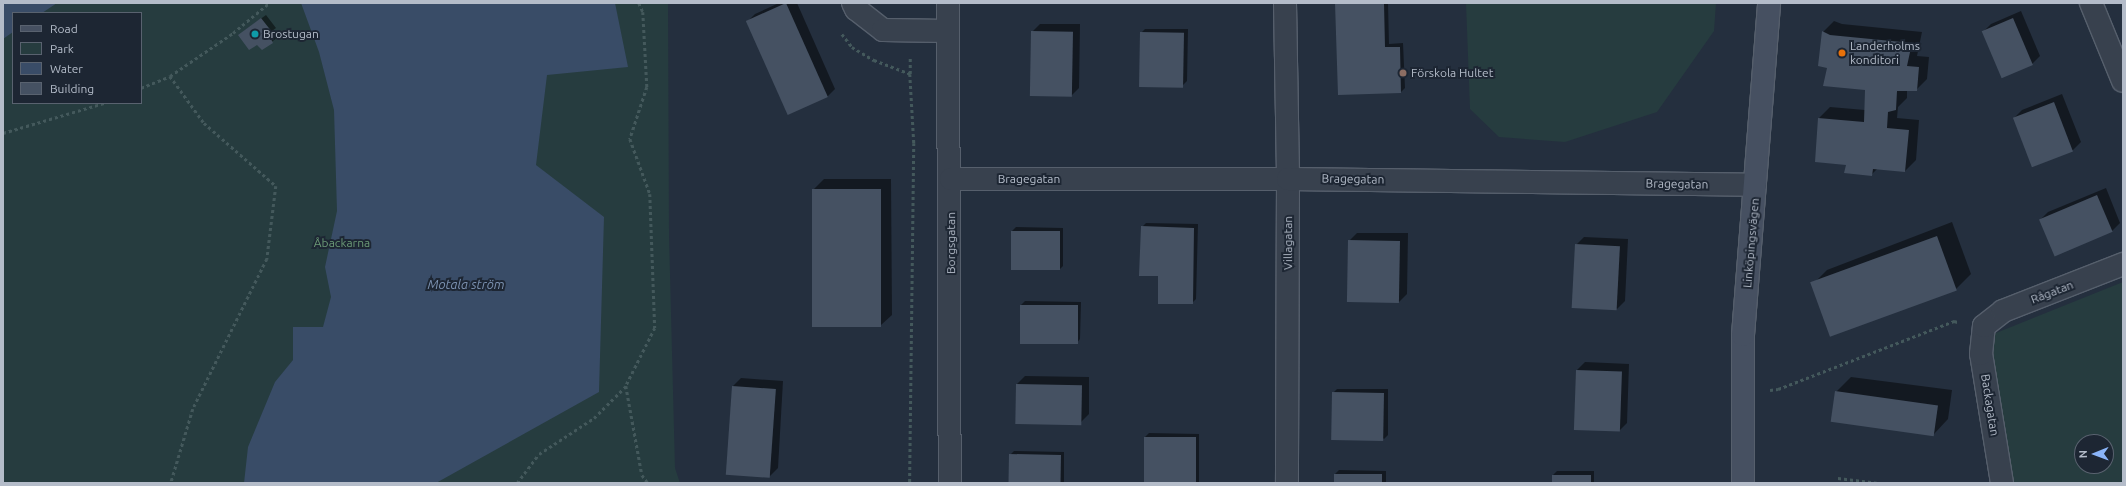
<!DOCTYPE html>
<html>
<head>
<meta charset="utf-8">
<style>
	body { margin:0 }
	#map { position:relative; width:2126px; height:486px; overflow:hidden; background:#242f3e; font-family:Ubuntu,sans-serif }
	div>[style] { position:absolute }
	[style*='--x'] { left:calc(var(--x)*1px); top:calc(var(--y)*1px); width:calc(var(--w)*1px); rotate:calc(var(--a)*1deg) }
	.green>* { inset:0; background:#263c3f }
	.water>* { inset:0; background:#394c67 }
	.shadow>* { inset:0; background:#0007 }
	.building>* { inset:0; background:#455162; transform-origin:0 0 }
	.path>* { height:2.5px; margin-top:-1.25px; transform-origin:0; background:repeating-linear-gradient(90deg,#44595c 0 3px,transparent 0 6px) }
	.roads { filter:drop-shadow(1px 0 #565f6c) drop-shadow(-1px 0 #565f6c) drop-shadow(0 1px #565f6c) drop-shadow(0 -1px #565f6c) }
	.street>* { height:22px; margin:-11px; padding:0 11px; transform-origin:11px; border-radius:11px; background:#38414e }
	.secondary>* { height:22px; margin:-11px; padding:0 11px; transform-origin:11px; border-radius:11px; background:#465061 }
	.dots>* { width:11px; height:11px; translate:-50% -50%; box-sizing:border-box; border:2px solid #1d2633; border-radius:50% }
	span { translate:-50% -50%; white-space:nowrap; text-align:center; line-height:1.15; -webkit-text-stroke:4px #1d2633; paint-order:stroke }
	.poi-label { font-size:12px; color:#b4bcc9 }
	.left { translate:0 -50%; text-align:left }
	.street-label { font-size:12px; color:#b4bcc9 }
	.park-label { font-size:12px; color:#6b9a76 }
	.water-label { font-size:13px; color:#7c92b1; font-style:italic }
	.frame { position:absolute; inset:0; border:4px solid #b4bcc9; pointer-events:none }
	.legend { position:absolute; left:12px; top:12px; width:130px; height:92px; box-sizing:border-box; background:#1d2633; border:1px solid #59626f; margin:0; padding:5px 7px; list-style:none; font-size:12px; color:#b4bcc9 }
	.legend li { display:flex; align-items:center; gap:8px; height:20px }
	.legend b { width:20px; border:1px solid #59626f }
	.north { position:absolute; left:2074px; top:434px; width:40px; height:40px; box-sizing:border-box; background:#1d2633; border:1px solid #59626f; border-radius:50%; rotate:269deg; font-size:11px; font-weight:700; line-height:16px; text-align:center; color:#b4bcc9 }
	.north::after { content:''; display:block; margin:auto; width:14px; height:18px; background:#8ab4f8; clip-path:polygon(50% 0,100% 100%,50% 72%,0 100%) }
</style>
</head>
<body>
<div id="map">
	<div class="green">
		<div style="clip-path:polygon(evenodd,3px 3px,668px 3px,669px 235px,675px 468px,680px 483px,3px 483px,3px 3px,13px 13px,141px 13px,141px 103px,13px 103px,13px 13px)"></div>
		<div style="clip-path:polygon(1466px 3px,1716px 3px,1714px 31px,1657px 112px,1565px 142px,1499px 137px,1470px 109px)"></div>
		<div style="clip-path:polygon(evenodd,2123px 282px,2123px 483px,2014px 483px,1986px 337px,2123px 282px,2082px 442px,2106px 442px,2106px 466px,2082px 466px,2082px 442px)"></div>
	</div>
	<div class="water">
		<div style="clip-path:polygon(3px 3px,57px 3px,42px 13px,13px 13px,13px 32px,3px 39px)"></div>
		<div style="clip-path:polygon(301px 3px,615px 3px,628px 67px,547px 75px,536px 165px,604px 217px,599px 392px,436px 483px,244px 483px,248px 447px,275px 382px,293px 360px,293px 327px,323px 327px,331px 297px,325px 267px,337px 211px,334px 110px,319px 52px)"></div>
	</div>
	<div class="shadow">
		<div style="clip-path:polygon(779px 3px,797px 3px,835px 89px,827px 97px,747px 22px,755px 14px)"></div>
		<div style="clip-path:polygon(1336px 3px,1388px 3px,1389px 44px,1403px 43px,1405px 88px,1401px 92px)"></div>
		<div style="clip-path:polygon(2021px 11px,2040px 56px,2032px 64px,1983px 32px,1991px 24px)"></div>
		<div style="clip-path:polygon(266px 15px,276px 28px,272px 31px,277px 38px,262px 49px,244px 31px)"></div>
		<div style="clip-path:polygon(1834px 21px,1842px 24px,1922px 32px,1917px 56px,1929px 57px,1927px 79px,1916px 90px,1907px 90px,1907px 98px,1898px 107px,1897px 118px,1919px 120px,1916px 160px,1905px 171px,1878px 168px,1871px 175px,1847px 164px,1819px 118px,1830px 107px,1865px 110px,1866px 89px,1828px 68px,1823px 32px)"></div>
		<div style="clip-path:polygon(1040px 24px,1080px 24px,1079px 88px,1071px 96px,1032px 32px)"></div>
		<div style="clip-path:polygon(1145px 29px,1188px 29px,1187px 81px,1183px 85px,1141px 33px)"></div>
		<div style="clip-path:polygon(2062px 94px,2081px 142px,2073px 150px,2034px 166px,2014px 118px,2022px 110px)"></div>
		<div style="clip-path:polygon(824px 179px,891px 179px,892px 315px,881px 325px,813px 190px)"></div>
		<div style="clip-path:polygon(2106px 188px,2120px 223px,2112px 231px,2040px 220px,2048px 212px)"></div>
		<div style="clip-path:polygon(1952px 222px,1971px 274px,1956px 289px,1812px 285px,1827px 270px)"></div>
		<div style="clip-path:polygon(1146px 223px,1198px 224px,1196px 299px,1192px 303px,1159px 275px,1142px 227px)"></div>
		<div style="clip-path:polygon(1016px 227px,1063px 228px,1063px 266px,1059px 270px,1012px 231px)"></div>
		<div style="clip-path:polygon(1357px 233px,1408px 233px,1407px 294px,1399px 302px,1349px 241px)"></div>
		<div style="clip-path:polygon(1584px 237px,1628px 239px,1625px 301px,1617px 309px,1576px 245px)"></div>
		<div style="clip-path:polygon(1025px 301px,1081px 302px,1080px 339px,1076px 344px,1021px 305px)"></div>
		<div style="clip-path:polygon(1585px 362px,1629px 364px,1627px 423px,1619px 431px,1577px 370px)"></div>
		<div style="clip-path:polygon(1025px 376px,1089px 377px,1089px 414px,1081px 422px,1017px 384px)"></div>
		<div style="clip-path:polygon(1851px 377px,1952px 390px,1948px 419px,1934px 434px,1836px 392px)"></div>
		<div style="clip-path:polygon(741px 378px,783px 381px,778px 468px,770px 476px,733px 386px)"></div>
		<div style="clip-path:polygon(1337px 389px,1388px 389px,1388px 435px,1384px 439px,1333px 393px)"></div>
		<div style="clip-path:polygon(1149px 433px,1199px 434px,1199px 483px,1144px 483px,1145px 437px)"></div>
		<div style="clip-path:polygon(1014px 451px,1064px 452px,1064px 483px,1009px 483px,1010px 455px)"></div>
		<div style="clip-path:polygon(1339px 470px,1386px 471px,1386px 483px,1335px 483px,1335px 474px)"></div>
		<div style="clip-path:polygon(1557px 471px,1594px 471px,1594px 483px,1553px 483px,1553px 475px)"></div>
	</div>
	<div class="building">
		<div style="left:786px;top:3px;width:103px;height:44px;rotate:66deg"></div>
		<div style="clip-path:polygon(1335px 3px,1384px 3px,1385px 47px,1400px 47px,1401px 93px,1338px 95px)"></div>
		<div style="clip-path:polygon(261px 18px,272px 32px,269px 35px,273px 43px,262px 50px,257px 45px,249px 50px,238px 35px)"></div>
		<div style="left:2013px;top:18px;width:51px;height:34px;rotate:67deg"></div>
		<div style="left:1031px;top:31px;width:42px;height:65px;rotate:1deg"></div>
		<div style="clip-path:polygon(1822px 31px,1830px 35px,1912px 43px,1907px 66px,1919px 67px,1917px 91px,1897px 91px,1896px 110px,1888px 112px,1887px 128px,1909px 130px,1905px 172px,1873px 169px,1872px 176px,1844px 173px,1846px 165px,1815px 162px,1818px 118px,1864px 122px,1865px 90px,1823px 86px,1827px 68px,1818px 66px)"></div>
		<div style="left:1140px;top:32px;width:44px;height:55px;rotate:1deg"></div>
		<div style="left:2054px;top:102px;width:53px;height:44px;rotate:69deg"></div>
		<div style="left:812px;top:189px;width:69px;height:138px"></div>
		<div style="left:2097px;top:195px;width:40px;height:63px;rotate:67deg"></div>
		<div style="clip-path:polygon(1141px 226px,1194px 228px,1193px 304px,1158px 304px,1158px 276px,1139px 276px)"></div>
		<div style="left:1011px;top:231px;width:49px;height:39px"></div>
		<div style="left:1937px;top:236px;width:58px;height:135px;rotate:70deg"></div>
		<div style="left:1348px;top:240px;width:52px;height:62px;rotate:1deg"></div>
		<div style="left:1575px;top:244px;width:45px;height:64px;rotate:3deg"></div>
		<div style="left:1020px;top:305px;width:58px;height:39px"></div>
		<div style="left:1576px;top:370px;width:46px;height:60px;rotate:2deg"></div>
		<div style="left:1016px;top:384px;width:66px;height:40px;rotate:1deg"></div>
		<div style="left:732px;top:386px;width:44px;height:89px;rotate:4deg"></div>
		<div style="left:1835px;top:391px;width:104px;height:31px;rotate:8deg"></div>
		<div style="left:1332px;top:392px;width:52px;height:48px;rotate:1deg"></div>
		<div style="left:1144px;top:437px;width:52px;height:46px"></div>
		<div style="left:1009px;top:454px;width:52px;height:29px;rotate:1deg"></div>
		<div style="left:1334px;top:474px;width:48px;height:9px"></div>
		<div style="left:1552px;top:475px;width:39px;height:8px"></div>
	</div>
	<div class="path">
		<div style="--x:639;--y:3;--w:10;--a:66"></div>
		<div style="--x:643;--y:12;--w:75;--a:86.9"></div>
		<div style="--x:647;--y:87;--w:55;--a:108.1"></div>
		<div style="--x:630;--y:139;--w:59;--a:70"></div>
		<div style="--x:650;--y:194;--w:134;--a:87.9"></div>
		<div style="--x:655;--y:328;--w:65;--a:116.6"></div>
		<div style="--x:626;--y:386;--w:90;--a:79.8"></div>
		<div style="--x:642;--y:475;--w:10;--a:53"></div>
		<div style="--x:842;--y:34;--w:16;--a:52"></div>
		<div style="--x:852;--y:47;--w:26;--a:31"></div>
		<div style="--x:874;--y:60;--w:39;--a:21"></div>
		<div style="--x:910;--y:74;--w:69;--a:86.7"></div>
		<div style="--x:914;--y:143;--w:340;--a:90.7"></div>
		<div style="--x:910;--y:74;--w:17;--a:-90"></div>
		<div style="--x:170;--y:76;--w:58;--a:54.1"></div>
		<div style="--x:204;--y:123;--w:96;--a:41.2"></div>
		<div style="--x:276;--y:186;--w:74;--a:97"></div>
		<div style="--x:267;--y:259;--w:167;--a:116.3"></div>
		<div style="--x:193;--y:409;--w:77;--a:106.6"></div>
		<div style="--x:141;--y:88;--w:31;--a:-22"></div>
		<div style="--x:170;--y:76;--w:76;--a:-34.3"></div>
		<div style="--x:233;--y:33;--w:47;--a:-39.8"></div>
		<div style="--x:3;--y:133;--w:105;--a:-16.5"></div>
		<div style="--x:1770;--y:390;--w:8;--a:-7"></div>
		<div style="--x:1778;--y:389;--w:189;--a:-21.1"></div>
		<div style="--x:1954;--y:321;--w:4;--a:14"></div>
		<div style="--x:1838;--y:478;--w:39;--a:7"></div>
		<div style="--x:517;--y:483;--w:36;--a:-53"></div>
		<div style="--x:539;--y:454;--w:66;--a:-33.2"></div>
		<div style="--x:594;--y:418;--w:45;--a:-45"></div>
	</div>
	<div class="roads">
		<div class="street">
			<div style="--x:853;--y:3;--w:7;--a:63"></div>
			<div style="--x:856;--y:9;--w:34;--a:38"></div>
			<div style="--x:883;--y:30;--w:65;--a:0.9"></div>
			<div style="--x:948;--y:3;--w:480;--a:89.8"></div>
			<div style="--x:1285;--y:3;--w:176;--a:89"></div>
			<div style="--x:1288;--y:179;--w:304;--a:90.2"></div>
			<div style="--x:2091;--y:3;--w:84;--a:67.7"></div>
			<div style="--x:951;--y:179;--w:337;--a:0"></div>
			<div style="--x:1288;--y:179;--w:467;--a:0.7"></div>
			<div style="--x:2002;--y:483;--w:131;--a:-99.2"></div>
			<div style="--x:1981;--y:354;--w:28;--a:-84"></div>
			<div style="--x:1984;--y:326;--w:24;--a:-38"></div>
			<div style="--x:2003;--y:311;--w:129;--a:-21.4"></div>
		</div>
		<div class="secondary">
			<div style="--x:1743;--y:483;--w:148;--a:-90"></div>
			<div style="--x:1743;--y:335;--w:333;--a:-85.5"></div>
		</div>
	</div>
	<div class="dots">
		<div style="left:255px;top:34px;background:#0f9aa8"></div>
		<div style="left:1842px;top:53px;background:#e8710a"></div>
		<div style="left:1403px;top:73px;background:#8d6e63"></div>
	</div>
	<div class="poi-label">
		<span class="left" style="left:263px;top:34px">Brostugan</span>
		<span class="left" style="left:1850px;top:53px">Landerholms<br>konditori</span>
		<span class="left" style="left:1411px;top:73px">Förskola Hultet</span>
	</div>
	<div class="street-label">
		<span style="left:1029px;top:179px">Bragegatan</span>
		<span style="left:1353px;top:179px;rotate:1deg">Bragegatan</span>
		<span style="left:1677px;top:184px;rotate:1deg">Bragegatan</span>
		<span style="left:951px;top:243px;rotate:-90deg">Borgsgatan</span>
		<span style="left:1288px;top:243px;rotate:-90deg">Villagatan</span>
		<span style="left:1751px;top:243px;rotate:-85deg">Linköpingsvägen</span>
		<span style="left:2052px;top:292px;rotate:-21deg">Rågatan</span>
		<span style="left:1990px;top:405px;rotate:81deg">Backagatan</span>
	</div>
	<div class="park-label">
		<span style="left:342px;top:243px">Åbackarna</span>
	</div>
	<div class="water-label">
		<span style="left:466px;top:284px">Motala ström</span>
	</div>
	<div class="frame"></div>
	<ul class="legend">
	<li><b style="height:5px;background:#465061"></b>Road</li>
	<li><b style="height:11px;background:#263c3f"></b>Park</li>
	<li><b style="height:11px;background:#394c67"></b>Water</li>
	<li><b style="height:11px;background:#455162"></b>Building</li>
	</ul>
	<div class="north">N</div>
</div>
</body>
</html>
